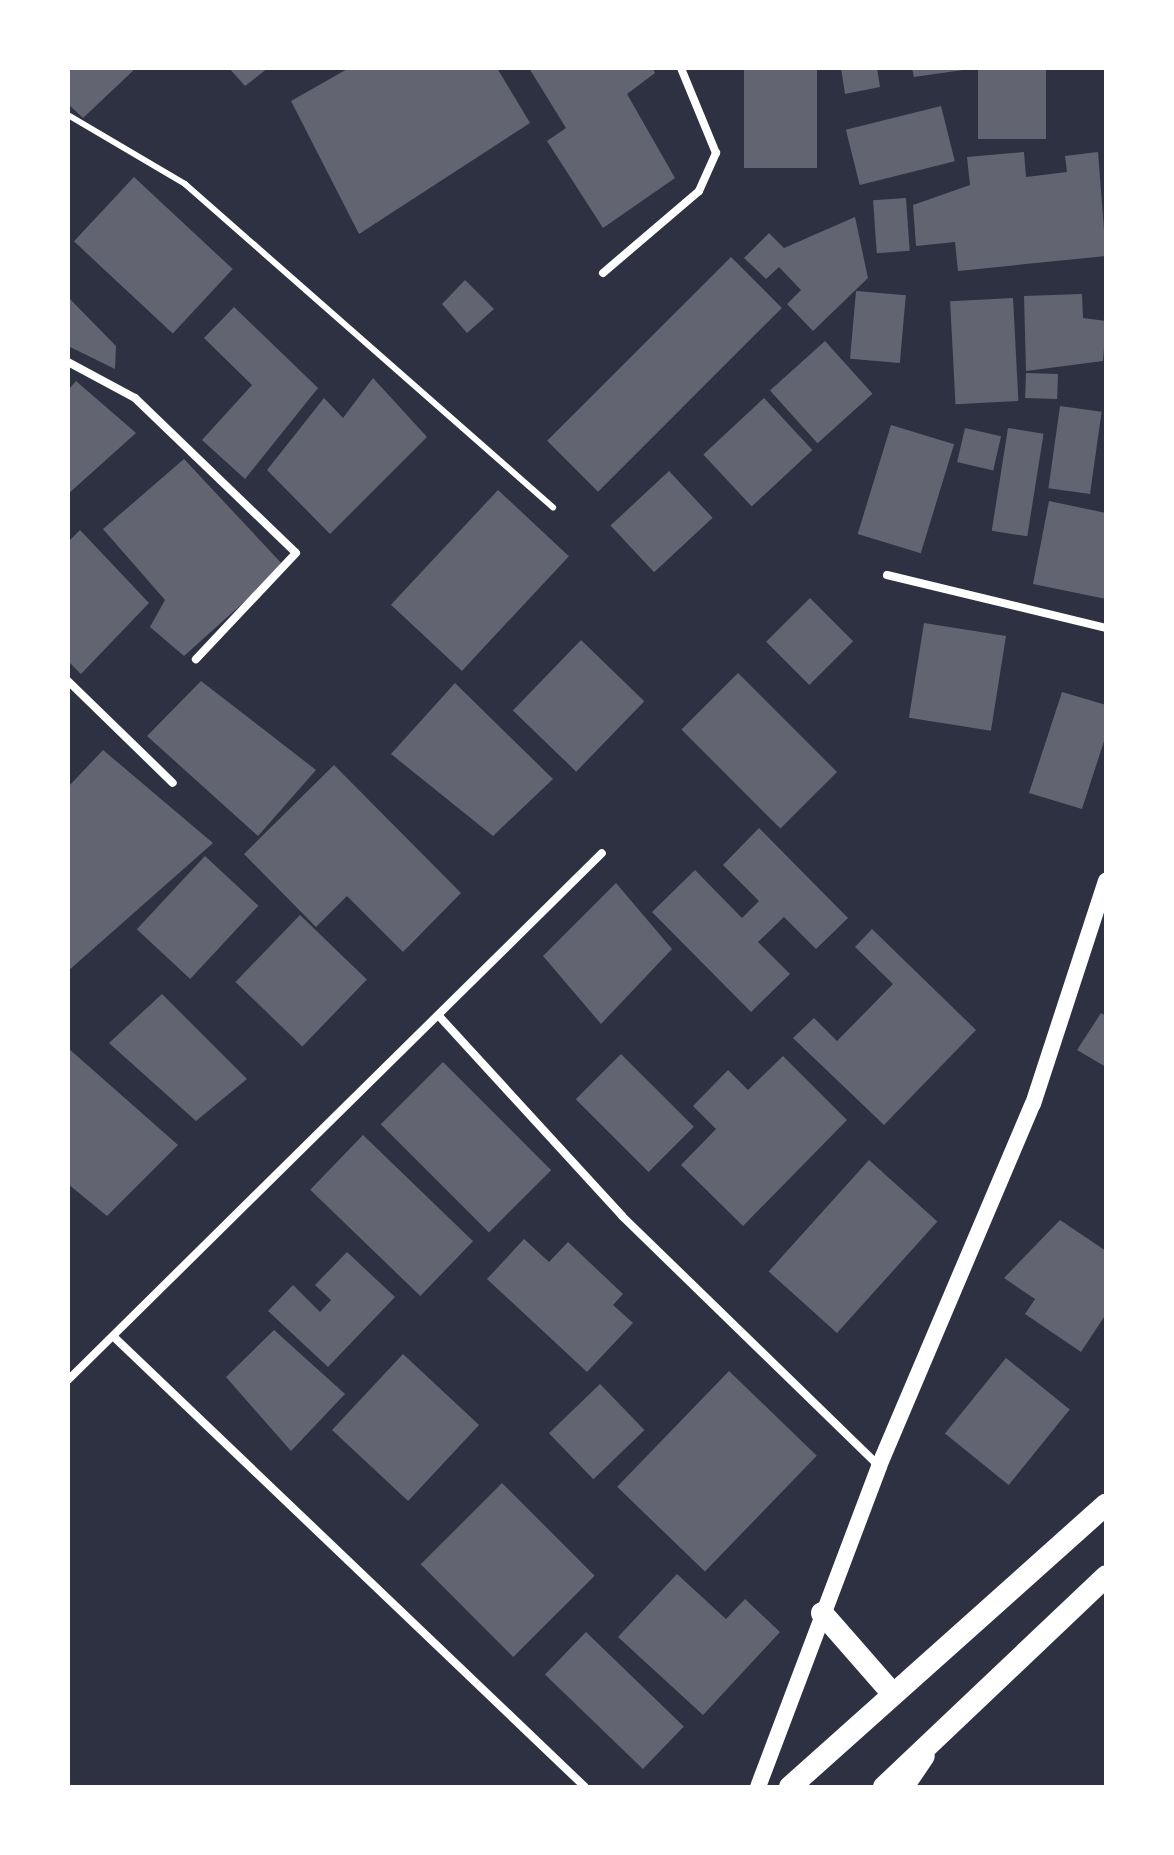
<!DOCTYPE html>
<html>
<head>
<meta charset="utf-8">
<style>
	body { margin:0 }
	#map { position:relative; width:1174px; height:1855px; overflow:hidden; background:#2d3142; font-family:"Exo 2",sans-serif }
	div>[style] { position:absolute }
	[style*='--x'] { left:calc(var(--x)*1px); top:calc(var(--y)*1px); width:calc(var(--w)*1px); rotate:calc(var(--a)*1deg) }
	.building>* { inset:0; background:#626471; transform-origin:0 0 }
	.service>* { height:6px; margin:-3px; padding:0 3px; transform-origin:3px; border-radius:3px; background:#fff }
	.minor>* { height:8px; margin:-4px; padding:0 4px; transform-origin:4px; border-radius:4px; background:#fff }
	.secondary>* { height:16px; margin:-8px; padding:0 8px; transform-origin:8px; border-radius:8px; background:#fff }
	.primary>* { height:20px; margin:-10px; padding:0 10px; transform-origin:10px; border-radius:10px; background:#fff }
	.trunk>* { height:22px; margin:-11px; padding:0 11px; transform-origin:11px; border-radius:11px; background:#fff }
	span { translate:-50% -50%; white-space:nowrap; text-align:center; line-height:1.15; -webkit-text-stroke:6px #fff; paint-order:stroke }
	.frame { position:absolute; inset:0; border:70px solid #fff; pointer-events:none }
</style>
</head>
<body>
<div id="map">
	<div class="building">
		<div style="clip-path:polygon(68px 68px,136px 68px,83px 118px,68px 104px)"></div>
		<div style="clip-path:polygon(229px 68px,268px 68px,245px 86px)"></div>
		<div style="clip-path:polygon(349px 68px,497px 68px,530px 123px,359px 234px,291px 101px)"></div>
		<div style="clip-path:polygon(529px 68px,653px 68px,655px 73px,627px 94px,675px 178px,603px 228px,547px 141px,566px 128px)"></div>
		<div style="left:744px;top:68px;width:73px;height:100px"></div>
		<div style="clip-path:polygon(841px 68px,877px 68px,880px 87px,845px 94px)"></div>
		<div style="clip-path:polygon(912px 68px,963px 68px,963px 70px,914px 77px)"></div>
		<div style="left:978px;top:68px;width:68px;height:71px"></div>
		<div style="left:941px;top:106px;width:57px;height:98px;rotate:76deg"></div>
		<div style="clip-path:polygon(1024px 152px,1026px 177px,1067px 172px,1065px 156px,1098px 152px,1106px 256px,958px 271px,955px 242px,916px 246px,913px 205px,970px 185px,967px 157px)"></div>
		<div style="left:134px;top:177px;width:135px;height:88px;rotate:43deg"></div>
		<div style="left:906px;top:198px;width:53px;height:33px;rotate:86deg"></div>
		<div style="clip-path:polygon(855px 217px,868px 278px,813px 331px,787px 304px,801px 290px,779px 267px,766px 279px,744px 258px,769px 233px,784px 248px)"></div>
		<div style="left:731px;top:257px;width:72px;height:260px;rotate:45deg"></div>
		<div style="clip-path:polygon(465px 280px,494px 309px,467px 333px,442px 304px)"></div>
		<div style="left:856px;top:291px;width:50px;height:68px;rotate:5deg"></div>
		<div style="clip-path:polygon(1082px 294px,1083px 318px,1106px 321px,1103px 361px,1026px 371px,1024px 296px)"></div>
		<div style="clip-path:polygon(68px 297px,116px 346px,115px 369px,68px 346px)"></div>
		<div style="left:1013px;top:298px;width:103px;height:63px;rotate:87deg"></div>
		<div style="clip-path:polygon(234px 307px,318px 388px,245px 479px,202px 440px,252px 385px,204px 338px)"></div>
		<div style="left:825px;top:341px;width:71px;height:74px;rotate:48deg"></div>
		<div style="left:1026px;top:373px;width:32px;height:25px;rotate:2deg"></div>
		<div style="clip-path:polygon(373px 378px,427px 437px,330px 534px,267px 470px,324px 398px,343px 418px)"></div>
		<div style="clip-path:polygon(76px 381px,136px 433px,68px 494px,68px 390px)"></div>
		<div style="left:764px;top:398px;width:71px;height:83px;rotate:47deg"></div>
		<div style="left:1060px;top:406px;width:42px;height:83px;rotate:8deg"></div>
		<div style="left:891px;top:425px;width:66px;height:114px;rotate:17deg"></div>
		<div style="left:965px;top:428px;width:37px;height:35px;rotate:13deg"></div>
		<div style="left:1008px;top:428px;width:36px;height:104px;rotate:9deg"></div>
		<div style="clip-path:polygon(184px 459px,284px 566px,184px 656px,150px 627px,165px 600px,103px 529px)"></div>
		<div style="left:669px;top:471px;width:64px;height:80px;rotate:47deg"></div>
		<div style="left:498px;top:490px;width:97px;height:157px;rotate:43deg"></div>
		<div style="clip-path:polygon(1049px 501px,1106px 513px,1106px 599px,1033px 584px)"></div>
		<div style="clip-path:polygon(80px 530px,149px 603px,81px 674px,68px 661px,68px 542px)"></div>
		<div style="left:810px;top:598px;width:61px;height:62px;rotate:45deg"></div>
		<div style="left:924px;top:623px;width:83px;height:96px;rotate:9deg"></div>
		<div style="left:581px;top:640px;width:88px;height:98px;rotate:44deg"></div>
		<div style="left:738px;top:673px;width:140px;height:80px;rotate:45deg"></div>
		<div style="clip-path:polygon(201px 681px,316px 770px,258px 836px,147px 736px)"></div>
		<div style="clip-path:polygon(455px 683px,553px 779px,493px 836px,391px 754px)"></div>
		<div style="clip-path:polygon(1062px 692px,1106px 705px,1106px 735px,1082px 809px,1029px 793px)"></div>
		<div style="clip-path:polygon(103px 750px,213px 843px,68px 971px,68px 787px)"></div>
		<div style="clip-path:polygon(334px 765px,461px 893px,403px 952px,347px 896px,316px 927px,244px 854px)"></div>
		<div style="clip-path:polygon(759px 828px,848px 918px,816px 949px,784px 917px,758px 942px,790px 974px,751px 1012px,652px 912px,695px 870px,742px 918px,759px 901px,723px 865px)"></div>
		<div style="left:205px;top:856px;width:73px;height:100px;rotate:43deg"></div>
		<div style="clip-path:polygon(616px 883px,672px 949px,601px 1024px,543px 956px)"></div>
		<div style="left:300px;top:915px;width:93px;height:93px;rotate:44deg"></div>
		<div style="clip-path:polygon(872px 929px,976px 1030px,884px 1125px,793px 1038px,814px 1018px,837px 1041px,893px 984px,855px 947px)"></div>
		<div style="clip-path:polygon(162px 994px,247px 1079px,196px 1121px,109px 1043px)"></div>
		<div style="clip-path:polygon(1101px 1013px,1106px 1016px,1106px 1067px,1077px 1050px)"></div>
		<div style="clip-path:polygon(68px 1048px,178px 1145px,107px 1216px,68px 1184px)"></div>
		<div style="left:621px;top:1054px;width:103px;height:64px;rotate:45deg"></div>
		<div style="clip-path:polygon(783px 1056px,847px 1120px,743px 1226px,681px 1165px,716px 1129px,693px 1106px,728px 1070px,748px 1090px)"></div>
		<div style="left:443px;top:1062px;width:153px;height:88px;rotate:45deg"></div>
		<div style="left:363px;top:1135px;width:153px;height:76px;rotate:44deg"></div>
		<div style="left:869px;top:1160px;width:92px;height:150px;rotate:42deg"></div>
		<div style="clip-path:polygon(1060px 1220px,1106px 1251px,1106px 1314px,1081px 1352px,1025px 1314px,1035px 1299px,1004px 1278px)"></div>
		<div style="clip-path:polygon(524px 1239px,549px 1262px,568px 1242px,623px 1294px,613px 1305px,633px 1323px,587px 1372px,487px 1279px)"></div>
		<div style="clip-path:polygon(347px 1252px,395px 1297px,328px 1367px,268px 1311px,293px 1285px,320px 1312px,331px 1300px,315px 1285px)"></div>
		<div style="clip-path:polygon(274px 1330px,345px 1394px,291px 1451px,226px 1377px)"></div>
		<div style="left:403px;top:1354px;width:104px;height:104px;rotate:43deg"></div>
		<div style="left:1006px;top:1358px;width:82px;height:97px;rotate:39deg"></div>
		<div style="left:729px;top:1371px;width:122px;height:161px;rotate:44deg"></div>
		<div style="left:600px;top:1384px;width:64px;height:71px;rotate:46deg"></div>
		<div style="left:502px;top:1483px;width:131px;height:115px;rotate:45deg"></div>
		<div style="clip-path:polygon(677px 1574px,726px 1619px,745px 1599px,780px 1632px,703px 1715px,618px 1637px)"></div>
		<div style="left:586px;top:1632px;width:136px;height:59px;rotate:44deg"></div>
	</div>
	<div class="service">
		<div style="--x:68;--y:115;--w:136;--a:30.5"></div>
		<div style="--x:185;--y:184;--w:490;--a:41.3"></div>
	</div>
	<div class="minor">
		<div style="--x:603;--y:273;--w:126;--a:-40.5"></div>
		<div style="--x:699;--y:191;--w:42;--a:-65.9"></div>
		<div style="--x:716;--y:153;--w:92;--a:-112.4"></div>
		<div style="--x:68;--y:362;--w:76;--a:28.2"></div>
		<div style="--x:135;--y:398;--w:223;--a:43.9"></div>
		<div style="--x:296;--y:553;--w:146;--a:133.3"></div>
		<div style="--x:887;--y:575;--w:225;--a:13.6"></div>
		<div style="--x:68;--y:681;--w:146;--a:44.2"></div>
		<div style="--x:439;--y:1016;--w:271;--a:47.5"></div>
		<div style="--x:622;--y:1216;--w:359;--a:44.2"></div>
		<div style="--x:114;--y:1337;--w:651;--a:43.69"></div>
		<div style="--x:68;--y:1380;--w:750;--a:-44.62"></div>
	</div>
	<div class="secondary">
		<div style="--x:758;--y:1787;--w:343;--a:-69.3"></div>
		<div style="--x:879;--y:1466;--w:393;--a:-67"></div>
		<div style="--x:1033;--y:1104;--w:235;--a:-71.9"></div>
	</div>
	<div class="primary">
		<div style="--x:904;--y:1787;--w:37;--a:-56"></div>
	</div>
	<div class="trunk">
		<div style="--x:822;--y:1613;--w:108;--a:48.8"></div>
		<div style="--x:790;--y:1787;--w:424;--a:-41.8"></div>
		<div style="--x:884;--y:1787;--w:306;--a:-43.5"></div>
	</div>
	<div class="frame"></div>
</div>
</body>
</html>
